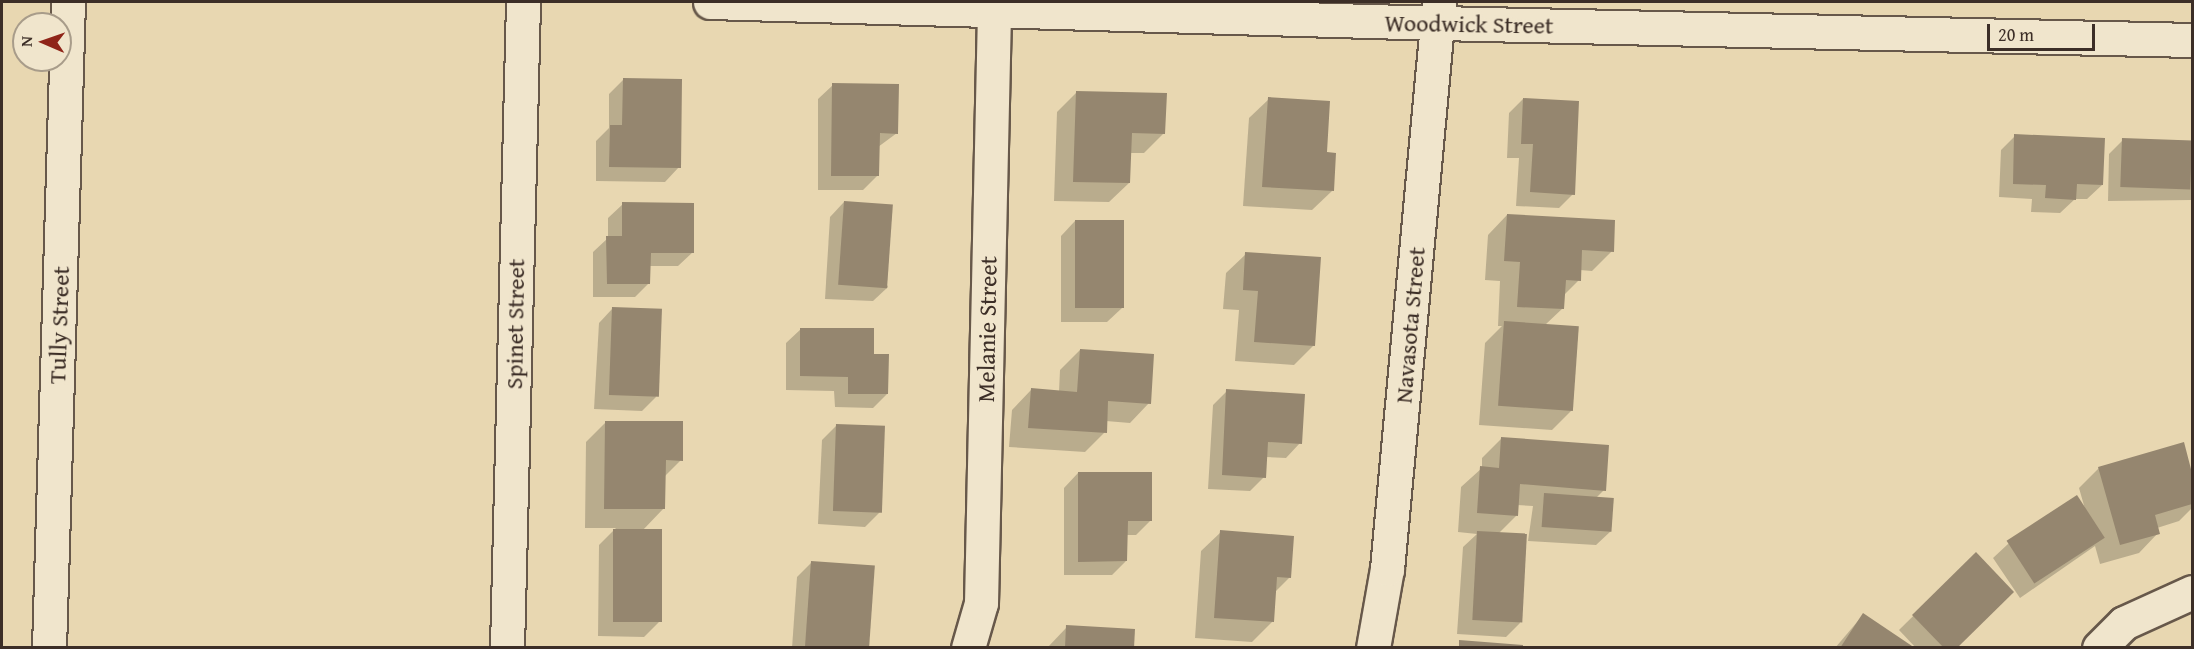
<!DOCTYPE html>
<html>
<head>
<meta charset="utf-8">
<style>
	body { margin:0 }
	#map { position:relative; width:2194px; height:649px; overflow:hidden; background:#e8d7b1; font-family:"Gentium Book Plus",serif }
	div>[style] { position:absolute }
	[style*='--x'] { left:calc(var(--x)*1px); top:calc(var(--y)*1px); width:calc(var(--w)*1px); rotate:calc(var(--a)*1deg) }
	.shadow>* { inset:0; background:#0003 }
	.building>* { inset:0; background:#95866f; transform-origin:0 0 }
	.roads { filter:drop-shadow(2px 0 #67584a) drop-shadow(-2px 0 #67584a) drop-shadow(0 2px #67584a) drop-shadow(0 -2px #67584a) }
	.street>* { height:33px; margin:-16.5px; padding:0 16.5px; transform-origin:16.5px; border-radius:16.5px; background:#f0e5cc }
	span { translate:-50% -50%; white-space:nowrap; text-align:center; line-height:1.15; -webkit-text-stroke:6px #f0e5cc; paint-order:stroke }
	.street-label { font-size:24px; color:#3c2e27 }
	.frame { position:absolute; inset:0; border:3px solid #3c2e27; pointer-events:none }
	.north { position:absolute; left:12px; top:12px; width:60px; height:60px; box-sizing:border-box; background:#f0e5cc; border:2px solid #a89c8a; border-radius:50%; rotate:272deg; font-size:16px; font-weight:700; line-height:24px; text-align:center; color:#3c2e27 }
	.north::after { content:''; display:block; margin:auto; width:21px; height:27px; background:#8f2418; clip-path:polygon(50% 0,100% 100%,50% 72%,0 100%) }
	.scale { position:absolute; left:1987px; top:24px; width:108px; height:27px; box-sizing:border-box; border:3px solid #3c2e27; border-top:0; padding-left:8px; font-size:18px; line-height:21px; white-space:nowrap; color:#3c2e27; -webkit-text-stroke:4px #f0e5cc; paint-order:stroke }
</style>
</head>
<body>
<div id="map">
	<div class="shadow">
		<div style="clip-path:polygon(623px 80px,679px 167px,665px 182px,596px 181px,596px 141px,609px 128px,609px 94px)"></div>
		<div style="clip-path:polygon(833px 85px,897px 133px,878px 147px,878px 175px,863px 190px,818px 190px,818px 99px)"></div>
		<div style="clip-path:polygon(1077px 92px,1164px 133px,1144px 153px,1130px 153px,1129px 183px,1109px 202px,1054px 201px,1057px 112px)"></div>
		<div style="clip-path:polygon(1269px 99px,1326px 154px,1332px 191px,1312px 210px,1243px 206px,1249px 118px)"></div>
		<div style="clip-path:polygon(1523px 99px,1573px 194px,1559px 208px,1516px 206px,1519px 158px,1507px 158px,1509px 113px)"></div>
		<div style="clip-path:polygon(2015px 136px,2102px 185px,2087px 199px,2075px 199px,2060px 213px,2031px 212px,2032px 199px,1999px 197px,2001px 150px)"></div>
		<div style="clip-path:polygon(2123px 140px,2192px 141px,2192px 200px,2108px 201px,2109px 154px)"></div>
		<div style="clip-path:polygon(844px 202px,888px 287px,873px 301px,825px 299px,830px 217px)"></div>
		<div style="clip-path:polygon(623px 204px,693px 252px,678px 266px,649px 266px,649px 283px,635px 297px,593px 297px,593px 252px,608px 238px,608px 218px)"></div>
		<div style="clip-path:polygon(1507px 215px,1612px 251px,1592px 271px,1580px 270px,1579px 280px,1563px 296px,1563px 308px,1545px 325px,1572px 410px,1552px 430px,1479px 425px,1485px 343px,1502px 326px,1498px 326px,1500px 281px,1485px 280px,1488px 235px)"></div>
		<div style="clip-path:polygon(1075px 221px,1122px 308px,1107px 322px,1061px 322px,1061px 236px)"></div>
		<div style="clip-path:polygon(1246px 254px,1314px 345px,1294px 365px,1235px 361px,1239px 310px,1223px 309px,1226px 273px)"></div>
		<div style="clip-path:polygon(613px 308px,656px 397px,642px 411px,594px 409px,599px 323px)"></div>
		<div style="clip-path:polygon(801px 329px,872px 355px,887px 394px,873px 408px,835px 407px,834px 391px,786px 390px,786px 343px)"></div>
		<div style="clip-path:polygon(1080px 350px,1149px 403px,1130px 423px,1106px 421px,1105px 432px,1085px 452px,1009px 447px,1012px 410px,1031px 390px,1059px 392px,1060px 370px)"></div>
		<div style="clip-path:polygon(1227px 391px,1300px 443px,1286px 458px,1266px 457px,1264px 477px,1250px 491px,1208px 489px,1213px 405px)"></div>
		<div style="clip-path:polygon(606px 422px,681px 460px,664px 477px,664px 508px,642px 531px,659px 622px,644px 637px,598px 636px,599px 545px,616px 528px,585px 528px,586px 442px)"></div>
		<div style="clip-path:polygon(836px 426px,880px 512px,865px 527px,818px 524px,822px 440px)"></div>
		<div style="clip-path:polygon(1502px 438px,1604px 490px,1596px 498px,1611px 531px,1596px 545px,1528px 541px,1533px 506px,1517px 505px,1516px 516px,1498px 534px,1520px 623px,1506px 637px,1457px 634px,1463px 547px,1477px 534px,1458px 532px,1461px 487px,1482px 468px,1482px 458px)"></div>
		<div style="clip-path:polygon(2183px 444px,2192px 479px,2192px 508px,2179px 521px,2157px 528px,2158px 533px,2139px 553px,2100px 564px,2095px 546px,2020px 598px,1993px 558px,2008px 544px,2076px 497px,2085px 509px,2079px 488px,2099px 468px)"></div>
		<div style="clip-path:polygon(1078px 473px,1151px 520px,1136px 535px,1126px 535px,1126px 561px,1112px 575px,1064px 575px,1064px 488px)"></div>
		<div style="clip-path:polygon(1221px 532px,1290px 577px,1274px 593px,1272px 622px,1252px 642px,1195px 638px,1201px 551px)"></div>
		<div style="clip-path:polygon(1976px 554px,1955px 648px,1916px 648px,1899px 630px)"></div>
		<div style="clip-path:polygon(812px 562px,866px 648px,792px 648px,797px 577px)"></div>
		<div style="clip-path:polygon(1863px 615px,1912px 648px,1835px 648px)"></div>
		<div style="clip-path:polygon(1067px 627px,1133px 648px,1047px 648px)"></div>
	</div>
	<div class="building">
		<div style="clip-path:polygon(623px 78px,682px 79px,681px 168px,609px 167px,610px 125px,622px 125px)"></div>
		<div style="clip-path:polygon(832px 83px,899px 84px,898px 134px,880px 133px,879px 176px,831px 176px)"></div>
		<div style="clip-path:polygon(1076px 91px,1167px 93px,1165px 134px,1132px 133px,1130px 183px,1073px 182px)"></div>
		<div style="clip-path:polygon(1268px 97px,1330px 101px,1327px 152px,1336px 153px,1334px 191px,1262px 187px)"></div>
		<div style="clip-path:polygon(1523px 98px,1579px 101px,1575px 195px,1530px 192px,1533px 144px,1521px 144px)"></div>
		<div style="clip-path:polygon(2014px 134px,2105px 138px,2103px 185px,2077px 184px,2076px 200px,2045px 198px,2046px 185px,2013px 184px)"></div>
		<div style="left:2122px;top:138px;width:70px;height:49px;rotate:2deg"></div>
		<div style="left:844px;top:201px;width:49px;height:84px;rotate:4deg"></div>
		<div style="clip-path:polygon(622px 202px,694px 203px,694px 253px,651px 253px,650px 284px,607px 284px,606px 236px,622px 236px)"></div>
		<div style="clip-path:polygon(1507px 214px,1615px 220px,1614px 252px,1582px 250px,1581px 281px,1566px 280px,1564px 309px,1517px 307px,1520px 262px,1504px 261px)"></div>
		<div style="left:1075px;top:220px;width:49px;height:88px"></div>
		<div style="clip-path:polygon(1245px 252px,1321px 257px,1315px 346px,1254px 342px,1258px 291px,1243px 290px)"></div>
		<div style="left:612px;top:307px;width:50px;height:88px;rotate:2deg"></div>
		<div style="left:1504px;top:321px;width:75px;height:85px;rotate:4deg"></div>
		<div style="clip-path:polygon(800px 328px,874px 328px,874px 354px,889px 354px,888px 394px,848px 394px,848px 377px,800px 376px)"></div>
		<div style="clip-path:polygon(1080px 349px,1154px 354px,1151px 404px,1108px 401px,1107px 433px,1028px 428px,1031px 388px,1077px 392px)"></div>
		<div style="clip-path:polygon(1226px 389px,1305px 394px,1302px 444px,1268px 442px,1266px 478px,1222px 475px)"></div>
		<div style="clip-path:polygon(605px 421px,683px 421px,683px 461px,666px 460px,665px 509px,604px 509px)"></div>
		<div style="left:836px;top:424px;width:49px;height:87px;rotate:2deg"></div>
		<div style="clip-path:polygon(1501px 437px,1609px 445px,1606px 491px,1520px 484px,1518px 516px,1477px 513px,1480px 466px,1499px 468px)"></div>
		<div style="clip-path:polygon(2184px 442px,2192px 473px,2192px 504px,2155px 515px,2160px 534px,2120px 545px,2098px 467px)"></div>
		<div style="clip-path:polygon(1078px 472px,1152px 472px,1152px 521px,1128px 521px,1127px 561px,1078px 562px)"></div>
		<div style="left:1544px;top:493px;width:70px;height:34px;rotate:4deg"></div>
		<div style="left:2077px;top:495px;width:51px;height:84px;rotate:57deg"></div>
		<div style="left:613px;top:529px;width:49px;height:93px"></div>
		<div style="clip-path:polygon(1220px 530px,1294px 536px,1291px 578px,1277px 577px,1274px 622px,1214px 618px)"></div>
		<div style="left:1477px;top:531px;width:50px;height:89px;rotate:3deg"></div>
		<div style="clip-path:polygon(1976px 552px,2014px 592px,1957px 648px,1944px 648px,1912px 615px)"></div>
		<div style="left:811px;top:561px;width:64px;height:86px;rotate:4deg"></div>
		<div style="clip-path:polygon(1863px 613px,1915px 648px,1840px 648px)"></div>
		<div style="clip-path:polygon(1066px 625px,1135px 629px,1134px 648px,1065px 648px)"></div>
		<div style="clip-path:polygon(1459px 640px,1523px 645px,1523px 648px,1459px 648px)"></div>
	</div>
	<div class="roads">
		<div class="street">
			<div style="--x:710;--y:2;--w:728;--a:1.65"></div>
			<div style="--x:1438;--y:23;--w:754;--a:1.29"></div>
			<div style="--x:49;--y:648;--w:646;--a:-88.32"></div>
			<div style="--x:507;--y:648;--w:646;--a:-88.58"></div>
			<div style="--x:968;--y:648;--w:47;--a:-73.9"></div>
			<div style="--x:981;--y:603;--w:593;--a:-88.74"></div>
			<div style="--x:1373;--y:648;--w:80;--a:-80"></div>
			<div style="--x:1387;--y:569;--w:569;--a:-84.76"></div>
			<div style="--x:2099;--y:648;--w:35;--a:-45"></div>
			<div style="--x:2124;--y:623;--w:75;--a:-24.5"></div>
		</div>
	</div>
	<div class="street-label">
		<span style="left:1469px;top:24px;rotate:1deg">Woodwick Street</span>
		<span style="left:515px;top:324px;rotate:-89deg">Spinet Street</span>
		<span style="left:59px;top:325px;rotate:-88deg">Tully Street</span>
		<span style="left:1410px;top:325px;rotate:-85deg">Navasota Street</span>
		<span style="left:987px;top:329px;rotate:-89deg">Melanie Street</span>
	</div>
	<div class="frame"></div>
	<div class="north">N</div>
	<div class="scale">20 m</div>
</div>
</body>
</html>
